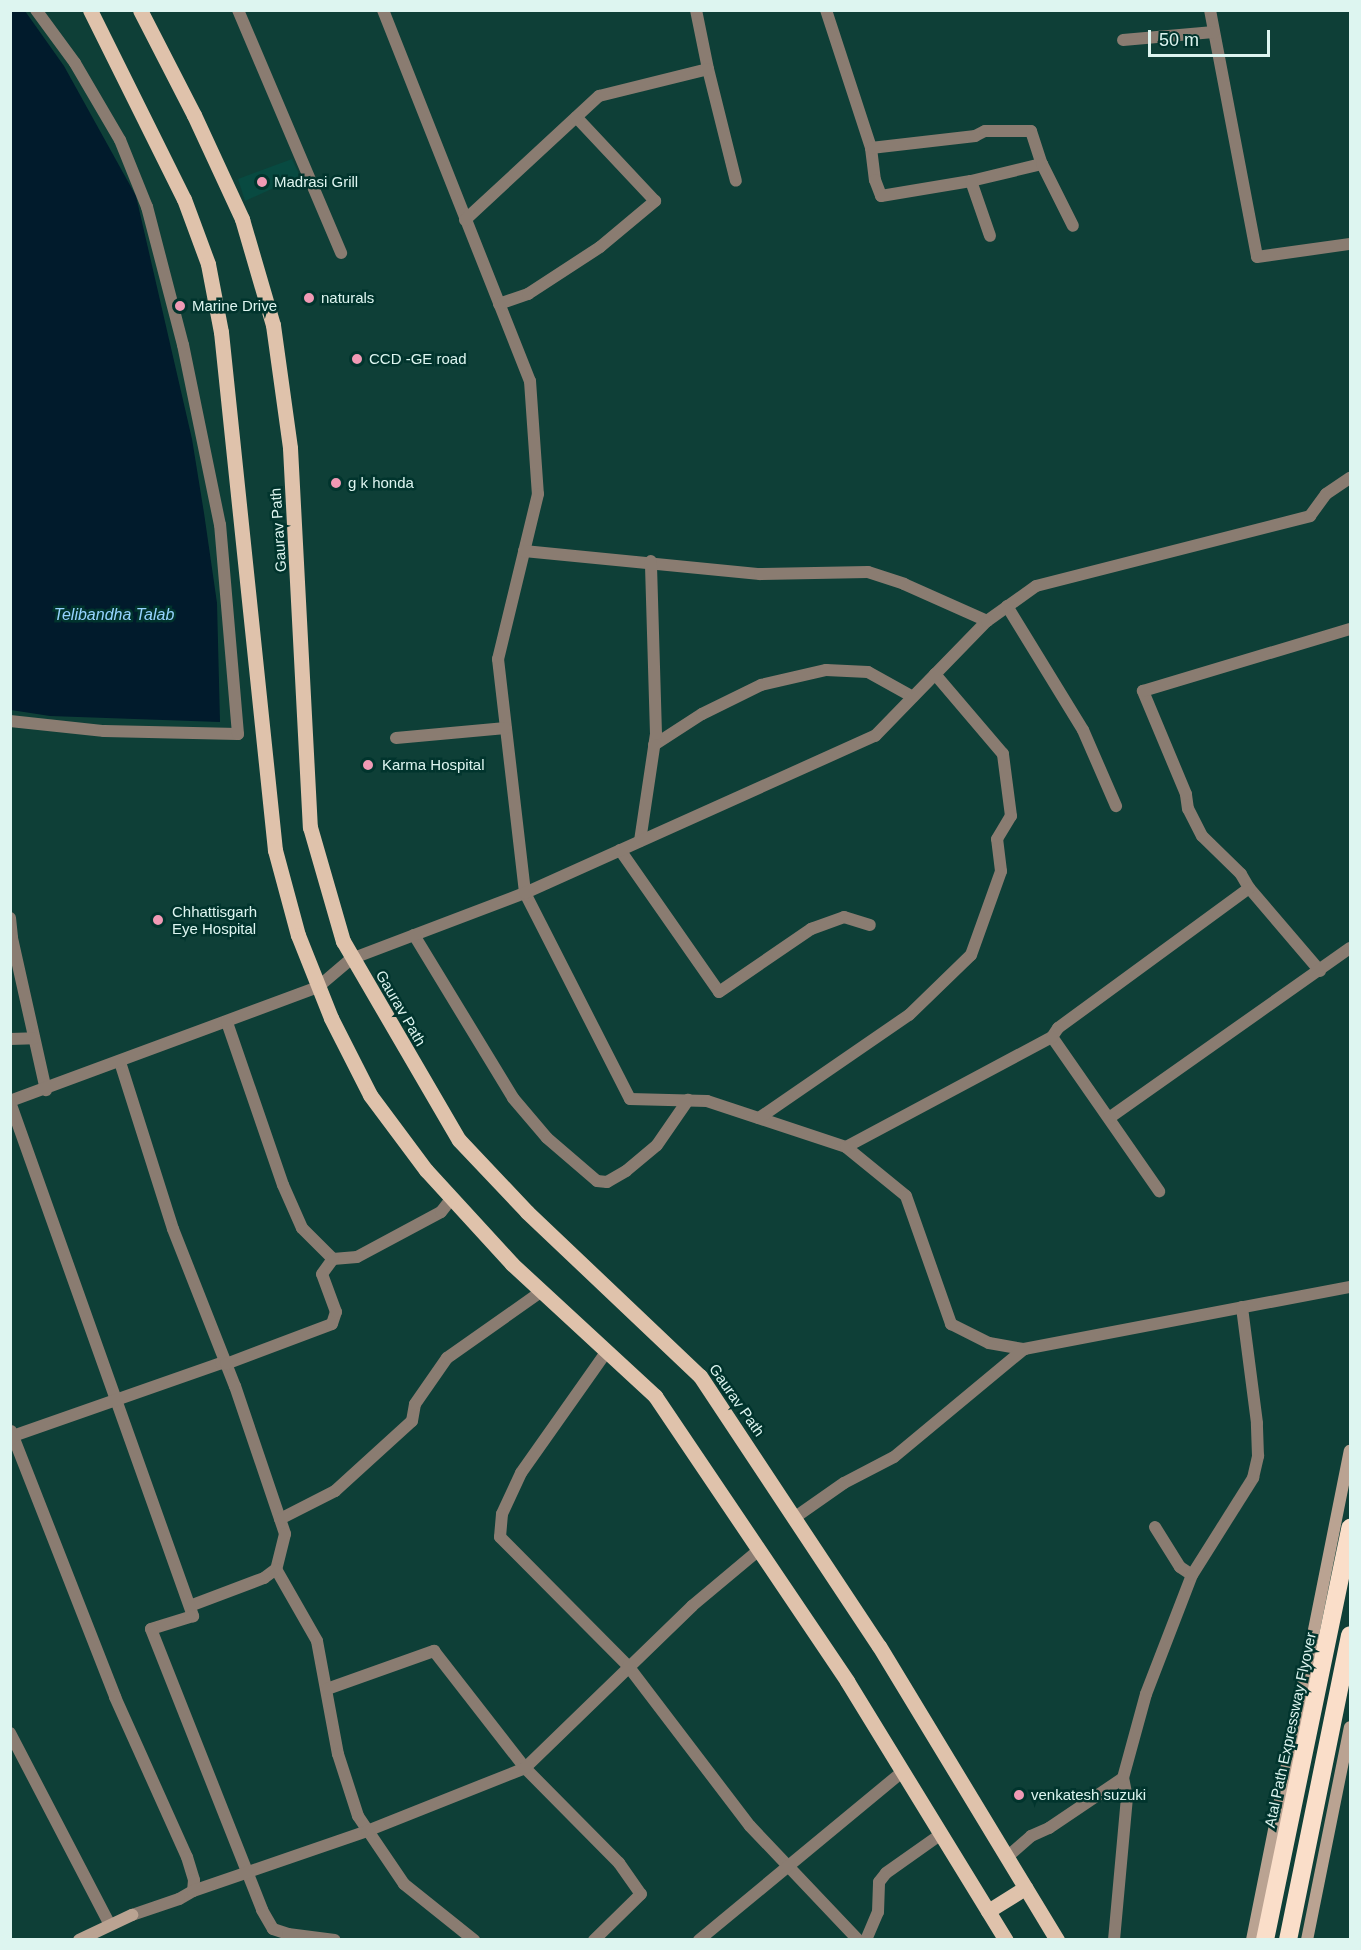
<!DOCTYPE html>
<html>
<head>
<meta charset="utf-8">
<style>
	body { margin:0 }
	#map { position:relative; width:1361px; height:1950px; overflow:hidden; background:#0e3f37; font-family:Arial,sans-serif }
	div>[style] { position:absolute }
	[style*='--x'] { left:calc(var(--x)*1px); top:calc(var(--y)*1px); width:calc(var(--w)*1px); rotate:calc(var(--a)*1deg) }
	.built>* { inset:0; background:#084a41 }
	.water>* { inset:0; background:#011b2c }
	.street>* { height:12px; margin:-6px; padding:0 6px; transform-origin:6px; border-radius:6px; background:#8a7c71 }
	.secondary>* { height:12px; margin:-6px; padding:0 6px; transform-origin:6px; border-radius:6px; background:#baa392 }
	.primary>* { height:15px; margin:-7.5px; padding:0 7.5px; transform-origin:7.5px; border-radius:7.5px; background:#dfc2ab }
	.highway>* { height:18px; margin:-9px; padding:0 9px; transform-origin:9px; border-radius:9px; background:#fadec9 }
	.dots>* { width:16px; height:16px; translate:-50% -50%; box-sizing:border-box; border:3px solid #01342d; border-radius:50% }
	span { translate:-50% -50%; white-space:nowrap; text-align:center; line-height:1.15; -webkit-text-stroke:5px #01342d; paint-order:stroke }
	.poi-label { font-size:15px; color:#ddf5f0 }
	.left { translate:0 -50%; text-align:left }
	.street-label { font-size:15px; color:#ddf5f0 }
	.water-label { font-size:16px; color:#95d3fe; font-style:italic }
	.frame { position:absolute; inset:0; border:12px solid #ddf5f0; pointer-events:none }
	.scale { position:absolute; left:1148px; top:30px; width:122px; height:27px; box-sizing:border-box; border:3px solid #ddf5f0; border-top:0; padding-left:8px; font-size:18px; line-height:21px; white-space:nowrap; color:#ddf5f0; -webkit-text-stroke:4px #01342d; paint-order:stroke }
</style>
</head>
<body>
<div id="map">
	<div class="built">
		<div style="clip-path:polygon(292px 159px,300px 176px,245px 201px,238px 179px)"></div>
	</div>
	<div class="water">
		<div style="clip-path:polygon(10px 11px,25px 11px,64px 66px,136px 196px,192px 439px,204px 513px,217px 603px,220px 722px,50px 716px,11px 710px)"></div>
	</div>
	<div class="street">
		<div style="--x:238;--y:10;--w:264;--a:67"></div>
		<div style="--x:383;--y:10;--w:399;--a:68.4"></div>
		<div style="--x:530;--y:381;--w:113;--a:86"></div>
		<div style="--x:538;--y:494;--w:170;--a:103.6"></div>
		<div style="--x:498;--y:659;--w:236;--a:83.4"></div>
		<div style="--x:525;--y:893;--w:231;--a:63"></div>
		<div style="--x:630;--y:1099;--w:77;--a:1.5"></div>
		<div style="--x:707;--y:1101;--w:146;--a:18.3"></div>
		<div style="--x:846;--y:1147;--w:77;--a:39.2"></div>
		<div style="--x:906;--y:1196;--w:136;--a:70.6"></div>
		<div style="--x:951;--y:1324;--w:42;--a:26.6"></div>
		<div style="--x:989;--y:1343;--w:36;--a:10"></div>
		<div style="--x:1024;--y:1349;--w:332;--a:-10.8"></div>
		<div style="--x:696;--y:10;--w:60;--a:78.5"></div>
		<div style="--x:708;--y:69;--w:115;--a:76"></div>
		<div style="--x:826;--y:10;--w:145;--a:71.9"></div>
		<div style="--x:871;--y:148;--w:32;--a:83"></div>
		<div style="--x:875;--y:180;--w:17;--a:69"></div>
		<div style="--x:881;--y:196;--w:91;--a:-9.5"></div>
		<div style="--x:971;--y:181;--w:73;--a:-13.5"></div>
		<div style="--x:1210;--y:10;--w:251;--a:79.2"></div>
		<div style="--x:1257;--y:257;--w:94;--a:-8"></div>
		<div style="--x:1123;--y:40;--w:91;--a:-5"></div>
		<div style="--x:871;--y:148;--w:105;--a:-6.6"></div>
		<div style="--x:975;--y:136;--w:11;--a:-27"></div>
		<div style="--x:985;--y:131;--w:46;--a:0"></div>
		<div style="--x:1031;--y:131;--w:35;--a:72"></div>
		<div style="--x:1042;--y:164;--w:69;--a:63.4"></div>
		<div style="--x:971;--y:181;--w:58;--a:70.9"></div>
		<div style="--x:465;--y:220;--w:183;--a:-42.8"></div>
		<div style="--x:599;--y:96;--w:112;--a:-13.9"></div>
		<div style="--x:499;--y:304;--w:31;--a:-19"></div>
		<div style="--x:528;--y:294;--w:86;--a:-33.1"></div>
		<div style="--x:600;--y:247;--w:72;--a:-39.9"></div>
		<div style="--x:655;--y:201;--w:115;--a:-133.2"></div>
		<div style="--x:524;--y:551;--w:237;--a:5.6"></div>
		<div style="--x:760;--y:574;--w:108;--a:-1.1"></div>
		<div style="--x:868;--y:572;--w:38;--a:18"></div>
		<div style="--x:904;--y:584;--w:91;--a:24"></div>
		<div style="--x:1007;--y:606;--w:145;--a:58.5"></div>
		<div style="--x:1083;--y:730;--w:83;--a:66.5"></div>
		<div style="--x:10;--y:721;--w:95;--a:6.1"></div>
		<div style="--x:104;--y:731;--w:134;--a:1.3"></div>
		<div style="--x:238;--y:734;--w:210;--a:-94.9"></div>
		<div style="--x:220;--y:525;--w:184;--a:-101.6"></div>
		<div style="--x:183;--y:345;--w:143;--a:-104.6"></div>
		<div style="--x:147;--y:207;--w:72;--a:-111.9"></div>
		<div style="--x:120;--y:140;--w:89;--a:-120.3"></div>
		<div style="--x:75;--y:63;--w:66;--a:-126.3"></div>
		<div style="--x:396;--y:738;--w:110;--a:-5.2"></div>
		<div style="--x:654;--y:745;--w:57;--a:-32.9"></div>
		<div style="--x:702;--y:714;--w:66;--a:-26.2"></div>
		<div style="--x:761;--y:685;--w:67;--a:-13"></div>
		<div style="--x:826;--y:670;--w:42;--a:2.7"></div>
		<div style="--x:868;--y:672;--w:51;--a:29.1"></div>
		<div style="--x:640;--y:841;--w:108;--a:-81.5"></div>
		<div style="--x:656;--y:734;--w:173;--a:-91.7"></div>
		<div style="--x:620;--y:850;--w:173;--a:55.1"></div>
		<div style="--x:719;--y:992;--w:112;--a:-34.4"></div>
		<div style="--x:811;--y:929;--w:35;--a:-20"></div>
		<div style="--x:844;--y:917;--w:27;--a:17"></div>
		<div style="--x:10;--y:918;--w:20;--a:84"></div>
		<div style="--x:12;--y:938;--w:156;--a:77.4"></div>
		<div style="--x:414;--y:935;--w:191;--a:58.7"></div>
		<div style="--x:513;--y:1098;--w:52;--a:49.6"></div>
		<div style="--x:547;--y:1138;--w:66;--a:40.7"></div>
		<div style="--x:597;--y:1181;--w:10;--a:6"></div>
		<div style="--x:607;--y:1182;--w:22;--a:-30"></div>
		<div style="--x:626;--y:1171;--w:40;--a:-40"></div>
		<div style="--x:657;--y:1145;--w:55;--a:-55.4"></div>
		<div style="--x:1320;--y:971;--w:109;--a:-130.5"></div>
		<div style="--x:1249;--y:888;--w:16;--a:-120"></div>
		<div style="--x:1241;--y:874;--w:54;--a:-135.7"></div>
		<div style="--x:1202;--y:836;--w:30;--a:-117"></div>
		<div style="--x:1188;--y:809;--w:15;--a:-98"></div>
		<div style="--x:1186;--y:794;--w:112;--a:-112.7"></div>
		<div style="--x:1143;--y:691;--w:216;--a:-16.7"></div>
		<div style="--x:1052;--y:1037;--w:188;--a:55.2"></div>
		<div style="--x:10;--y:1039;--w:24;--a:-2"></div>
		<div style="--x:120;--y:1062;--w:175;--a:72.4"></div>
		<div style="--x:173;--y:1229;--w:169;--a:68.5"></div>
		<div style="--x:235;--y:1386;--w:156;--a:71.3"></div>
		<div style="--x:285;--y:1534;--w:36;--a:104"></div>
		<div style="--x:276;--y:1569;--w:15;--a:143"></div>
		<div style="--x:264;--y:1578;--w:79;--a:159.3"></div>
		<div style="--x:10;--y:1101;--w:328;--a:-20.3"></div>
		<div style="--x:318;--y:987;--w:43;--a:-40.3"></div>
		<div style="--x:351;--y:959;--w:186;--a:-20.8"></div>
		<div style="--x:525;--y:893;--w:384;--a:-24.2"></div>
		<div style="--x:875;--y:736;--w:161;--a:-45.8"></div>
		<div style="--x:987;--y:621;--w:60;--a:-35.5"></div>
		<div style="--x:1036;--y:586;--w:283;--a:-14.3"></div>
		<div style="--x:1310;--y:516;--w:27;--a:-54"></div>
		<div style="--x:1326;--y:494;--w:29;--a:-34"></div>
		<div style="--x:10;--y:1102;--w:546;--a:70.4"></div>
		<div style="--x:193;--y:1616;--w:44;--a:162.8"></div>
		<div style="--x:151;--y:1629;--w:302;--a:68.4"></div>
		<div style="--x:262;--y:1910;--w:22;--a:60"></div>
		<div style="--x:273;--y:1929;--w:16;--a:18"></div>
		<div style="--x:288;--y:1934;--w:47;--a:7.3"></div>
		<div style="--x:759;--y:1118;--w:182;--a:-34.5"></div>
		<div style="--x:909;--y:1015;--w:86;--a:-44.1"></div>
		<div style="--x:971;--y:955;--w:89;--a:-70.3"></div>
		<div style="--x:1001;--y:871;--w:32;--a:-97"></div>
		<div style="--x:997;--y:839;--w:27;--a:-59"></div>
		<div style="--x:1011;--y:816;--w:63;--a:-97.4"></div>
		<div style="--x:1003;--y:754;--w:105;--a:-130.4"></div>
		<div style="--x:1109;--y:1118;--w:295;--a:-35.2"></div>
		<div style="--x:846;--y:1147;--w:234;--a:-28.1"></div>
		<div style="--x:1052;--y:1037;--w:11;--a:-56"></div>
		<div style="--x:1058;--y:1028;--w:237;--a:-36.2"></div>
		<div style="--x:333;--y:1259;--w:24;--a:-5"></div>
		<div style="--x:357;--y:1257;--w:95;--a:-28.2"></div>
		<div style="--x:441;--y:1212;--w:18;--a:-52"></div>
		<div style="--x:607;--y:1351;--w:149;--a:125.2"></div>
		<div style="--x:521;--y:1473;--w:45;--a:114.9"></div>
		<div style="--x:502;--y:1514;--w:23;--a:95"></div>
		<div style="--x:500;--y:1537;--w:182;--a:45.2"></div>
		<div style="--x:628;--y:1666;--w:201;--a:52.7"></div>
		<div style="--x:750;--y:1826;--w:157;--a:46.5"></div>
		<div style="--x:11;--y:1431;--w:286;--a:68.6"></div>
		<div style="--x:115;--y:1697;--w:175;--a:65.8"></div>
		<div style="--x:187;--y:1857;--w:24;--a:73"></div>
		<div style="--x:194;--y:1880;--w:11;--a:95"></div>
		<div style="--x:193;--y:1891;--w:16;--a:150"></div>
		<div style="--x:179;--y:1899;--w:50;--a:161.2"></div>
		<div style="--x:10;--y:1440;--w:5;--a:-53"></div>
		<div style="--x:13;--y:1436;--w:220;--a:-19.3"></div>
		<div style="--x:221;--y:1363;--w:5;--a:11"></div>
		<div style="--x:226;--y:1364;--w:113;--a:-20.7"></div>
		<div style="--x:332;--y:1324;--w:13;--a:-72"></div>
		<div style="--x:336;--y:1312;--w:40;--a:-110.2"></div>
		<div style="--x:322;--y:1274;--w:19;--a:-54"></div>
		<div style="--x:333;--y:1259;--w:44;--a:-135"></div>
		<div style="--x:302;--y:1228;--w:47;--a:-113.8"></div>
		<div style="--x:283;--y:1185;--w:172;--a:-109"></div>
		<div style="--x:794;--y:1518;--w:61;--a:-35"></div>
		<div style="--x:844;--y:1483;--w:56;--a:-27.5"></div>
		<div style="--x:894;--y:1457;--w:169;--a:-39.7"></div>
		<div style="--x:280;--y:1519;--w:62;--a:-27"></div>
		<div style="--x:335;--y:1491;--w:104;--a:-42.3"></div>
		<div style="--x:412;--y:1421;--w:17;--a:-80"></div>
		<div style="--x:415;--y:1404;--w:56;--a:-55.2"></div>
		<div style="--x:447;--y:1358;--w:116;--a:-35.2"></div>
		<div style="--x:1155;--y:1527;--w:47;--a:58"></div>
		<div style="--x:1180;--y:1567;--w:14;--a:34"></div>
		<div style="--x:276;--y:1569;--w:83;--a:60.3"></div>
		<div style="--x:317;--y:1641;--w:115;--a:79.5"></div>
		<div style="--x:338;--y:1754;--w:65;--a:72.1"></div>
		<div style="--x:358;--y:1816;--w:82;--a:55.9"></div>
		<div style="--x:404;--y:1884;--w:90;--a:38.7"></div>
		<div style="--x:327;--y:1689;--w:114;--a:-19.6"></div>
		<div style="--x:434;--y:1651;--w:148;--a:52.1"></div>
		<div style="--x:525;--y:1768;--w:134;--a:45.3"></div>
		<div style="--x:619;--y:1863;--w:38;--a:55"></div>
		<div style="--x:641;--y:1894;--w:66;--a:135.6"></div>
		<div style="--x:10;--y:1733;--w:216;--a:62.5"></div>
		<div style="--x:1007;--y:1857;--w:32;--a:-41"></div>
		<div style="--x:1031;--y:1836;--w:20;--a:-24"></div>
		<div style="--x:1049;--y:1828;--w:89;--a:-34"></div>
		<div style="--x:193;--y:1891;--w:184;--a:-19"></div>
		<div style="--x:367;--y:1831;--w:170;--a:-21.7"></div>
		<div style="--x:525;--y:1768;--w:233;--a:-44.1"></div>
		<div style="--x:692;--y:1606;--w:87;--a:-39.9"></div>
		<div style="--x:699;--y:1940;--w:265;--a:-39.6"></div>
		<div style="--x:866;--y:1940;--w:30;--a:-67"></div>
		<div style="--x:878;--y:1912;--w:30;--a:-88"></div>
		<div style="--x:879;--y:1882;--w:11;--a:-52"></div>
		<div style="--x:886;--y:1873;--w:67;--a:-35.3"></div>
		<div style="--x:1114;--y:1940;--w:143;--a:-84.8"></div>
		<div style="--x:1127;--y:1798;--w:20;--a:-101"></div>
		<div style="--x:1123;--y:1778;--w:87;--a:-74.7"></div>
		<div style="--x:1146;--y:1694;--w:128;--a:-68.9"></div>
		<div style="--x:1192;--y:1575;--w:115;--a:-57.8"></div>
		<div style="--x:1253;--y:1478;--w:23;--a:-77"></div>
		<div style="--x:1258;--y:1456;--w:33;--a:-92"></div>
		<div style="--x:1257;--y:1423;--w:117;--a:-97.4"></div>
	</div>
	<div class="secondary">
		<div style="--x:79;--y:1940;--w:59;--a:-25.3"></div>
		<div style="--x:1252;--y:1940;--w:499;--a:-78.7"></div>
		<div style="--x:1307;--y:1940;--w:217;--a:-78.6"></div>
	</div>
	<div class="primary">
		<div style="--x:90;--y:10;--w:211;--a:63.6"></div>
		<div style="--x:184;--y:199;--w:69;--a:69.7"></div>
		<div style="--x:208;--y:264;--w:69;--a:79.2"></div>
		<div style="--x:221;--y:332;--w:521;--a:84.05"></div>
		<div style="--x:275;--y:850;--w:88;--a:74.9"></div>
		<div style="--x:298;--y:935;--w:89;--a:68.3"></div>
		<div style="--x:331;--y:1018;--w:86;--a:63.1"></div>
		<div style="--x:370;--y:1095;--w:94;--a:53.3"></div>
		<div style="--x:426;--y:1170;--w:127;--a:47.5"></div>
		<div style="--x:512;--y:1264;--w:195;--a:42.7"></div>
		<div style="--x:655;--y:1396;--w:344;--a:56"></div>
		<div style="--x:847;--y:1681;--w:304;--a:58.5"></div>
		<div style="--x:140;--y:10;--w:118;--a:62.8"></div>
		<div style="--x:194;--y:115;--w:115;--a:65.2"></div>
		<div style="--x:242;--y:219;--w:110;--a:73.7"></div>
		<div style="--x:273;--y:325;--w:124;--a:82.1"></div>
		<div style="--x:290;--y:448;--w:380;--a:87"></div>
		<div style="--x:310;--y:827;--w:119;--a:73.9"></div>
		<div style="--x:343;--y:941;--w:230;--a:59.8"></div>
		<div style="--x:459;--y:1140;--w:99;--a:46.6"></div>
		<div style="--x:527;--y:1212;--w:238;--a:43.5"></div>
		<div style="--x:700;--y:1376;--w:324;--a:56.5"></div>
		<div style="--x:879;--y:1646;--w:344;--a:58.8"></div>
		<div style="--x:988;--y:1911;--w:44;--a:-31.9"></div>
	</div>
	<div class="highway">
		<div style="--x:1265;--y:1940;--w:421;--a:-78.3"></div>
		<div style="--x:1288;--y:1940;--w:311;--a:-78.5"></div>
	</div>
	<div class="dots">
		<div style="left:262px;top:182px;background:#f09ab5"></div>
		<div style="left:309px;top:298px;background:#f09ab5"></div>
		<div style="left:180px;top:306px;background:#f09ab5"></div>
		<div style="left:357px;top:359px;background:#f09ab5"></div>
		<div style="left:336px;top:483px;background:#f09ab5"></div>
		<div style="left:368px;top:765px;background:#f09ab5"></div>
		<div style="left:158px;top:920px;background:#f09ab5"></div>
		<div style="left:1019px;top:1795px;background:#f09ab5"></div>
	</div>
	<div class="poi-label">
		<span class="left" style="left:274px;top:182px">Madrasi Grill</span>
		<span class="left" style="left:321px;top:298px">naturals</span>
		<span class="left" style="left:192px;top:306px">Marine Drive</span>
		<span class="left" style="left:369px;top:359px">CCD -GE road</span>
		<span class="left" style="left:348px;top:483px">g k honda</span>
		<span class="left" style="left:382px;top:765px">Karma Hospital</span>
		<span class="left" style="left:172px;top:920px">Chhattisgarh<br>Eye Hospital</span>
		<span class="left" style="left:1031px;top:1795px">venkatesh suzuki</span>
	</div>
	<div class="street-label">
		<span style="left:278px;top:530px;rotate:-94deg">Gaurav Path</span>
		<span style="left:401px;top:1008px;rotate:60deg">Gaurav Path</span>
		<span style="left:737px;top:1400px;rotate:55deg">Gaurav Path</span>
		<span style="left:1290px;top:1730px;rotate:-78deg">Atal Path Expressway Flyover</span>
	</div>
	<div class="water-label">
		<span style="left:114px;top:615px">Telibandha Talab</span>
	</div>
	<div class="frame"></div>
	<div class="scale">50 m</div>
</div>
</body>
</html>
